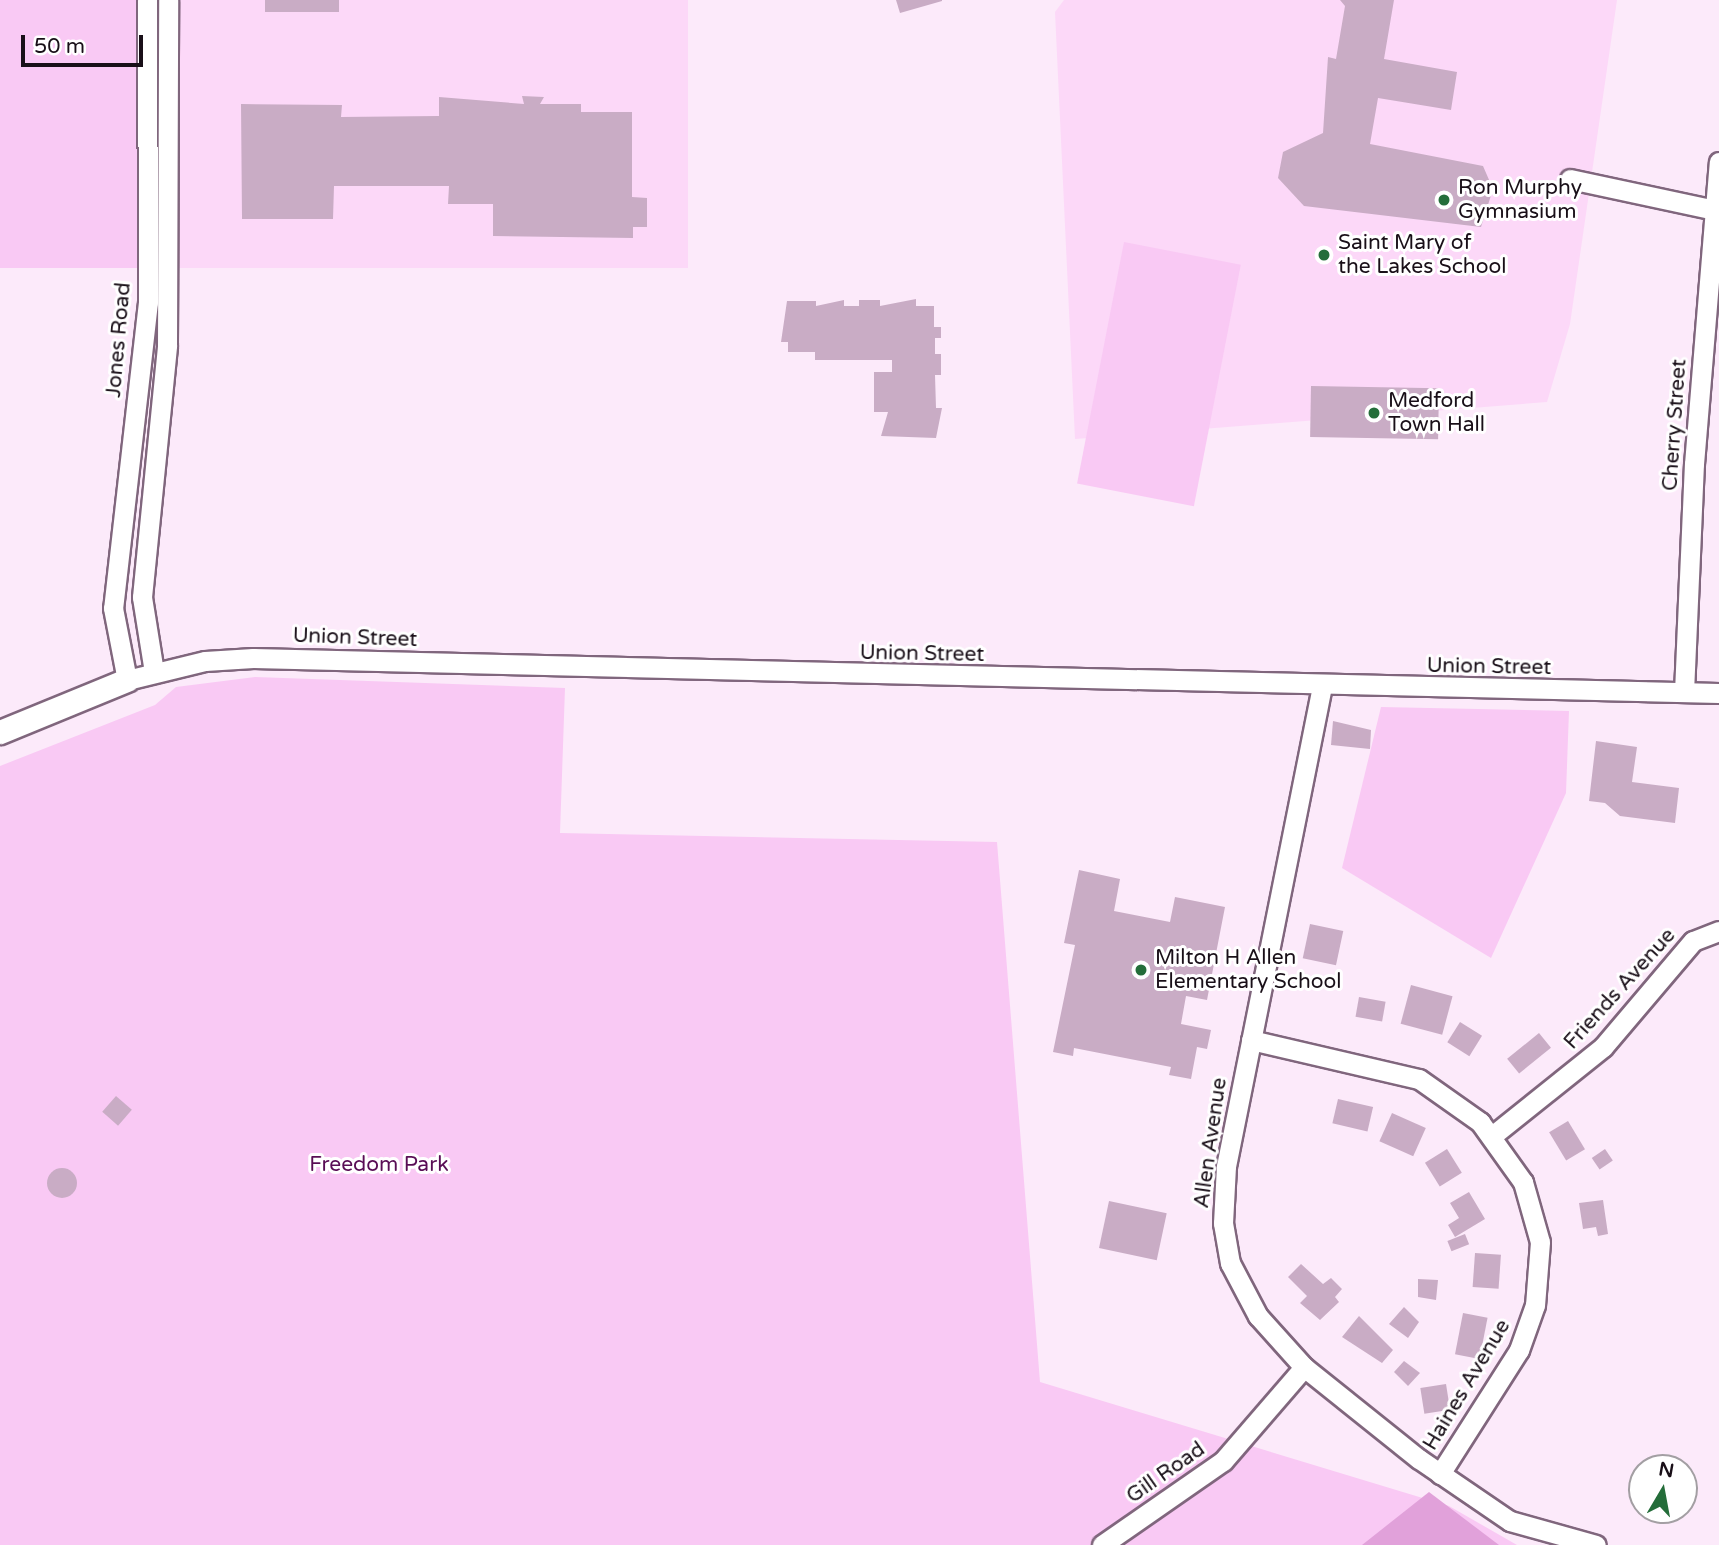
<!DOCTYPE html>
<html>
<head>
<meta charset="utf-8">
<style>
	body { margin:0 }
	#map { position:relative; width:1719px; height:1545px; overflow:hidden; background:#fceafa; font-family:"Varela Round",sans-serif }
	div>[style] { position:absolute }
	[style*='--x'] { left:calc(var(--x)*1px); top:calc(var(--y)*1px); width:calc(var(--w)*1px); rotate:calc(var(--a)*1deg) }
	.built>* { inset:0; background:#fcd8f8; transform-origin:0 0 }
	.green>* { inset:0; background:#f9c9f4; transform-origin:0 0 }
	.forest>* { inset:0; background:#e1a1da }
	.building>* { inset:0; background:#c9acc5; transform-origin:0 0 }
	.round { border-radius:50% }
	.roads { filter:drop-shadow(2px 0 #80667d) drop-shadow(-2px 0 #80667d) drop-shadow(0 2px #80667d) drop-shadow(0 -2px #80667d) }
	.minor>* { height:19px; margin:-9.5px; padding:0 9.5px; transform-origin:9.5px; border-radius:9.5px; background:#fff }
	.tertiary>* { height:23px; margin:-11.5px; padding:0 11.5px; transform-origin:11.5px; border-radius:11.5px; background:#fff }
	.dots>* { width:19px; height:19px; translate:-50% -50%; box-sizing:border-box; border:4px solid #fff; border-radius:50% }
	span { translate:-50% -50%; white-space:nowrap; text-align:center; line-height:1.15; -webkit-text-stroke:6px #fff; paint-order:stroke }
	.poi-label { font-size:21px; color:#190f18 }
	.left { translate:0 -50%; text-align:left }
	.street-label { font-size:21px; color:#190f18 }
	.park-label { font-size:21px; color:#590d55 }
	.north { position:absolute; left:1628px; top:1454px; width:70px; height:70px; box-sizing:border-box; background:#fff; border:2px solid #a39fa3; border-radius:50%; rotate:10deg; font-size:19px; font-weight:700; line-height:28px; text-align:center; color:#190f18 }
	.north::after { content:''; display:block; margin:auto; width:24px; height:32px; background:#246d3a; clip-path:polygon(50% 0,100% 100%,50% 72%,0 100%) }
	.scale { position:absolute; left:21px; top:35px; width:122px; height:32px; box-sizing:border-box; border:4px solid #190f18; border-top:0; padding-left:9px; font-size:21px; line-height:24px; white-space:nowrap; color:#190f18; -webkit-text-stroke:5px #fff; paint-order:stroke }
</style>
</head>
<body>
<div id="map">
	<div class="built">
		<div style="left:168px;top:0;width:520px;height:268px"></div>
		<div style="clip-path:polygon(1064px 0,1617px 0,1570px 324px,1547px 402px,1075px 439px,1055px 12px)"></div>
	</div>
	<div class="green">
		<div style="left:0;top:0;width:157px;height:268px"></div>
		<div style="left:1124px;top:242px;width:119px;height:246px;rotate:11deg"></div>
		<div style="clip-path:polygon(255px 677px,565px 688px,560px 833px,997px 842px,1040px 1382px,1449px 1506px,1517px 1545px,0 1545px,0 766px,155px 705px,176px 687px)"></div>
		<div style="clip-path:polygon(1381px 707px,1569px 711px,1566px 793px,1491px 958px,1342px 868px)"></div>
	</div>
	<div class="forest">
		<div style="clip-path:polygon(1429px 1492px,1499px 1545px,1362px 1545px)"></div>
	</div>
	<div class="building">
		<div style="left:265px;top:0;width:74px;height:12px"></div>
		<div style="clip-path:polygon(896px 0,942px 0,942px 1px,900px 13px)"></div>
		<div style="clip-path:polygon(1340px 0,1394px 0,1384px 59px,1457px 72px,1451px 110px,1378px 98px,1370px 144px,1483px 166px,1493px 189px,1481px 227px,1304px 206px,1278px 178px,1283px 152px,1323px 133px,1328px 57px,1336px 59px,1345px 6px)"></div>
		<div style="clip-path:polygon(522px 96px,544px 97px,540px 104px,581px 104px,581px 112px,632px 112px,632px 197px,647px 198px,647px 227px,633px 227px,633px 238px,493px 236px,493px 204px,448px 204px,449px 186px,334px 186px,333px 219px,242px 219px,241px 104px,342px 105px,341px 117px,439px 116px,439px 97px,524px 104px)"></div>
		<div style="clip-path:polygon(916px 299px,916px 306px,934px 306px,934px 327px,941px 327px,941px 338px,935px 338px,935px 354px,941px 354px,941px 375px,935px 375px,936px 408px,942px 408px,936px 438px,881px 436px,888px 412px,874px 412px,874px 372px,892px 372px,892px 360px,815px 360px,815px 352px,788px 352px,788px 342px,781px 342px,787px 301px,816px 301px,816px 306px,844px 300px,844px 306px,859px 306px,859px 300px,880px 300px,880px 306px)"></div>
		<div style="left:1311px;top:386px;width:128px;height:51px;rotate:1deg"></div>
		<div style="clip-path:polygon(1333px 721px,1371px 730px,1370px 749px,1331px 745px)"></div>
		<div style="clip-path:polygon(1596px 741px,1637px 747px,1632px 782px,1679px 788px,1675px 823px,1620px 816px,1605px 803px,1589px 801px)"></div>
		<div style="clip-path:polygon(1079px 870px,1120px 879px,1114px 911px,1170px 922px,1175px 897px,1225px 907px,1207px 1000px,1186px 996px,1181px 1024px,1211px 1030px,1207px 1049px,1197px 1047px,1191px 1079px,1169px 1075px,1171px 1067px,1074px 1048px,1073px 1056px,1053px 1052px,1075px 945px,1064px 943px)"></div>
		<div style="left:1310px;top:924px;width:34px;height:35px;rotate:12deg"></div>
		<div style="left:1411px;top:985px;width:43px;height:40px;rotate:15deg"></div>
		<div style="left:1359px;top:997px;width:27px;height:20px;rotate:10deg"></div>
		<div style="left:1460px;top:1022px;width:26px;height:24px;rotate:32deg"></div>
		<div style="left:1539px;top:1033px;width:19px;height:41px;rotate:51deg"></div>
		<div style="left:116px;top:1096px;width:21px;height:21px;rotate:41deg"></div>
		<div style="left:1338px;top:1099px;width:36px;height:25px;rotate:13deg"></div>
		<div style="left:1392px;top:1113px;width:37px;height:31px;rotate:24deg"></div>
		<div style="left:1568px;top:1121px;width:33px;height:22px;rotate:59deg"></div>
		<div style="left:1447px;top:1149px;width:28px;height:26px;rotate:58deg"></div>
		<div style="left:1605px;top:1149px;width:14px;height:16px;rotate:56deg"></div>
		<div class="round" style="left:47px;top:1168px;width:30px;height:30px"></div>
		<div style="clip-path:polygon(1469px 1192px,1485px 1219px,1455px 1237px,1448px 1225px,1459px 1218px,1450px 1203px)"></div>
		<div style="clip-path:polygon(1603px 1200px,1608px 1234px,1598px 1236px,1596px 1227px,1583px 1229px,1579px 1203px)"></div>
		<div style="left:1109px;top:1201px;width:59px;height:48px;rotate:12deg"></div>
		<div style="left:1465px;top:1234px;width:11px;height:19px;rotate:68deg"></div>
		<div style="left:1475px;top:1253px;width:26px;height:34px;rotate:4deg"></div>
		<div style="clip-path:polygon(1301px 1264px,1323px 1284px,1331px 1278px,1342px 1289px,1335px 1297px,1339px 1302px,1320px 1320px,1300px 1303px,1307px 1296px,1288px 1277px)"></div>
		<div style="clip-path:polygon(1418px 1279px,1438px 1280px,1436px 1300px,1418px 1297px)"></div>
		<div style="clip-path:polygon(1404px 1307px,1419px 1322px,1408px 1338px,1389px 1324px)"></div>
		<div style="left:1463px;top:1313px;width:25px;height:42px;rotate:11deg"></div>
		<div style="clip-path:polygon(1359px 1316px,1393px 1350px,1382px 1363px,1342px 1337px)"></div>
		<div style="clip-path:polygon(1404px 1361px,1420px 1373px,1408px 1386px,1394px 1372px)"></div>
		<div style="left:1446px;top:1384px;width:26px;height:26px;rotate:81deg"></div>
	</div>
	<div class="roads">
		<div class="minor">
			<div style="--x:147;--y:0;--w:302;--a:89.8"></div>
			<div style="--x:148;--y:302;--w:308;--a:96.5"></div>
			<div style="--x:113;--y:608;--w:73;--a:79"></div>
			<div style="--x:127;--y:680;--w:80;--a:-13.7"></div>
			<div style="--x:205;--y:661;--w:48;--a:-3.6"></div>
			<div style="--x:253;--y:658;--w:1466;--a:1.37"></div>
			<div style="--x:1570;--y:179;--w:152;--a:12.1"></div>
			<div style="--x:154;--y:672;--w:76;--a:-99.1"></div>
			<div style="--x:142;--y:597;--w:253;--a:-84.3"></div>
			<div style="--x:167;--y:345;--w:345;--a:-89.8"></div>
			<div style="--x:1322;--y:686;--w:490;--a:101.3"></div>
			<div style="--x:1226;--y:1166;--w:57;--a:93"></div>
			<div style="--x:1223;--y:1223;--w:41;--a:80.1"></div>
			<div style="--x:1230;--y:1263;--w:60;--a:62.2"></div>
			<div style="--x:1258;--y:1316;--w:69;--a:48"></div>
			<div style="--x:1304;--y:1367;--w:147;--a:38.7"></div>
			<div style="--x:1419;--y:1459;--w:110;--a:34.3"></div>
			<div style="--x:1510;--y:1521;--w:89;--a:15.6"></div>
			<div style="--x:1684;--y:692;--w:228;--a:-87.5"></div>
			<div style="--x:1694;--y:464;--w:303;--a:-85.3"></div>
			<div style="--x:1251;--y:1040;--w:172;--a:13.1"></div>
			<div style="--x:1419;--y:1079;--w:75;--a:35.2"></div>
			<div style="--x:1480;--y:1122;--w:74;--a:54.4"></div>
			<div style="--x:1523;--y:1182;--w:62;--a:74.2"></div>
			<div style="--x:1540;--y:1242;--w:63;--a:94.5"></div>
			<div style="--x:1535;--y:1305;--w:48;--a:109.6"></div>
			<div style="--x:1519;--y:1350;--w:147;--a:122.5"></div>
			<div style="--x:1492;--y:1136;--w:142;--a:-38.7"></div>
			<div style="--x:1603;--y:1047;--w:139;--a:-49.7"></div>
			<div style="--x:1693;--y:941;--w:28;--a:-21"></div>
			<div style="--x:1102;--y:1545;--w:147;--a:-34.8"></div>
			<div style="--x:1223;--y:1461;--w:124;--a:-49.2"></div>
		</div>
		<div class="tertiary">
			<div style="--x:0;--y:732;--w:137;--a:-22.3"></div>
		</div>
	</div>
	<div class="dots">
		<div style="left:1444px;top:200px;background:#246d3a"></div>
		<div style="left:1324px;top:255px;background:#246d3a"></div>
		<div style="left:1374px;top:413px;background:#246d3a"></div>
		<div style="left:1141px;top:970px;background:#246d3a"></div>
	</div>
	<div class="poi-label">
		<span class="left" style="left:1458px;top:200px">Ron Murphy<br>Gymnasium</span>
		<span class="left" style="left:1338px;top:255px">Saint Mary of<br>the Lakes School</span>
		<span class="left" style="left:1388px;top:413px">Medford<br>Town Hall</span>
		<span class="left" style="left:1155px;top:970px">Milton H Allen<br>Elementary School</span>
	</div>
	<div class="street-label">
		<span style="left:119px;top:340px;rotate:-85deg">Jones Road</span>
		<span style="left:1675px;top:425px;rotate:-86deg">Cherry Street</span>
		<span style="left:355px;top:638px;rotate:2deg">Union Street</span>
		<span style="left:922px;top:654px;rotate:1deg">Union Street</span>
		<span style="left:1489px;top:667px;rotate:1deg">Union Street</span>
		<span style="left:1620px;top:989px;rotate:-48deg">Friends Avenue</span>
		<span style="left:1211px;top:1143px;rotate:-82deg">Allen Avenue</span>
		<span style="left:1467px;top:1385px;rotate:-59deg">Haines Avenue</span>
		<span style="left:1166px;top:1473px;rotate:-35deg">Gill Road</span>
	</div>
	<div class="park-label">
		<span style="left:379px;top:1165px">Freedom Park</span>
	</div>
	<div class="north">N</div>
	<div class="scale">50 m</div>
</div>
</body>
</html>
